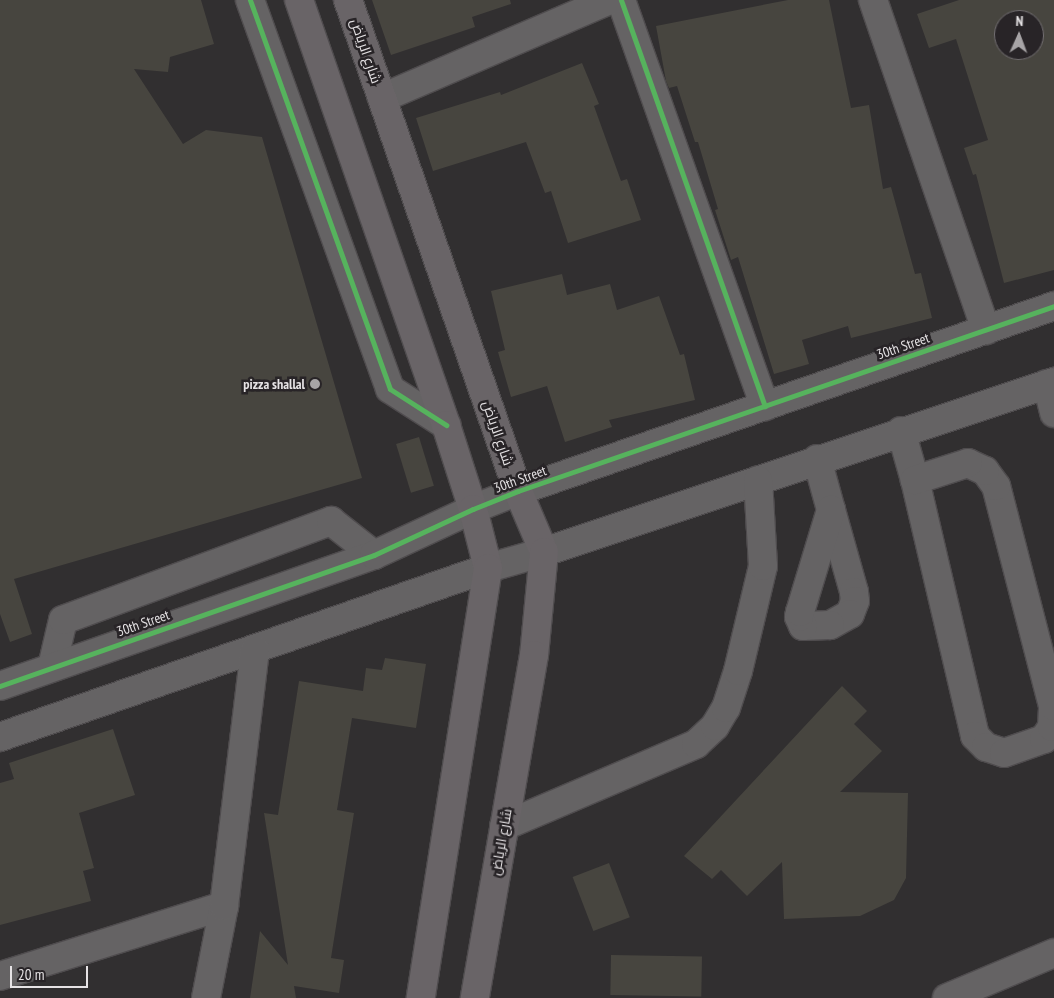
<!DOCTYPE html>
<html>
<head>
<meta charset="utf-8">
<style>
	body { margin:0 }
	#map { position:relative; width:1054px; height:998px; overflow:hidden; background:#312f30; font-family:"PT Sans Narrow",Cairo,sans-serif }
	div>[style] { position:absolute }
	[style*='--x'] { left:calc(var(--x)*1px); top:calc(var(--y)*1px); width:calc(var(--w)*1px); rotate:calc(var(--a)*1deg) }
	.building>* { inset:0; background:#47453f; transform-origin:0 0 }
	.roads { filter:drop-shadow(1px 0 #4f4c4e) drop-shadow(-1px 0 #4f4c4e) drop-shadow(0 1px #4f4c4e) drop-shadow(0 -1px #4f4c4e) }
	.minor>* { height:28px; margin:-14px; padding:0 14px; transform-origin:14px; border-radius:14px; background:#656364 }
	.major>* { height:28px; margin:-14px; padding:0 14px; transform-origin:14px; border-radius:14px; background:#696467 }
	.cycleway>* { height:5px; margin:-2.5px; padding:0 2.5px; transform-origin:2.5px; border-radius:2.5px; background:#56b35d }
	.dots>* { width:14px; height:14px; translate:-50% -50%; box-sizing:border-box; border:2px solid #282427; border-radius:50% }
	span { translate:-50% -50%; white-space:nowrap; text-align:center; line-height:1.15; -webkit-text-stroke:5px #282427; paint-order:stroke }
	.street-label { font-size:14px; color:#e6e3e5 }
	.poi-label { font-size:14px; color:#e6e3e5; font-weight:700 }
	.right { translate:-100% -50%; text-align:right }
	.north { position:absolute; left:994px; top:10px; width:50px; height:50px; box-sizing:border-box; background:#282427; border:1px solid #747073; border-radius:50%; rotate:2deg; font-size:14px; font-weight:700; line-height:20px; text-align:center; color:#e6e3e5 }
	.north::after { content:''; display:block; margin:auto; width:18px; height:22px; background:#a7a4a6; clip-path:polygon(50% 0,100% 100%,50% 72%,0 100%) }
	.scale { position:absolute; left:10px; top:966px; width:78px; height:22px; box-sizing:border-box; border:2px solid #e6e3e5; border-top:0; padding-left:6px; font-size:15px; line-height:18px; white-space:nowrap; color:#e6e3e5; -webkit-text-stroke:4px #282427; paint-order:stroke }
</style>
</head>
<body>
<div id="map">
	<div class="building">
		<div style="clip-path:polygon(0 0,201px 0,214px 44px,170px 57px,168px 72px,134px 69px,183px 144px,206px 130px,262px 137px,362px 478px,14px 579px,32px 634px,10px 642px,0 614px)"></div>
		<div style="clip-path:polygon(372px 0,510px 0,511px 4px,472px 17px,475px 27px,391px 55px)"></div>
		<div style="clip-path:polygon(788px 0,829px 0,851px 108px,869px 105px,883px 189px,891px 187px,915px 274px,921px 273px,932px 318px,851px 338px,848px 326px,802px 340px,809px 364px,774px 374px,738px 257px,731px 260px,715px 210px,718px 209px,698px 142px,695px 142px,677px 86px,669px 88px,666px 81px,656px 26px)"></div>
		<div style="clip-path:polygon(evenodd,959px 0,1054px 0,1054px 270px,1004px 283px,976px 174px,973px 175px,964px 148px,988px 140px,956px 39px,929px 48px,917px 14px,959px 0,1004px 20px,1034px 20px,1034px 50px,1004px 50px,1004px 20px)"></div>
		<div style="clip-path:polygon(582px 63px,599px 104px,594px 106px,621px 181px,627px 179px,641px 220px,568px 243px,551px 191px,545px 193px,526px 142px,433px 171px,416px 118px,500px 92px,501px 95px)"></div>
		<div style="clip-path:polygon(562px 274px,567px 295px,610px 284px,617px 310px,659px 296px,680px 355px,684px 354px,695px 400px,609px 420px,612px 427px,565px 442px,547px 386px,511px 397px,498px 352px,505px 350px,491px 291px)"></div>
		<div style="left:419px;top:437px;width:51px;height:24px;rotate:73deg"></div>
		<div style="clip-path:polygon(385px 658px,426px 664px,416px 728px,352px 718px,337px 810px,354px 813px,331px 958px,344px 960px,339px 993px,294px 986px,296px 998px,250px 998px,260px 931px,288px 965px,264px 813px,278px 815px,299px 681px,363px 691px,366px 668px,382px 670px)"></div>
		<div style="clip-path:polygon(842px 686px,867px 711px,854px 724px,882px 751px,840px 792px,908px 793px,906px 878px,894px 900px,860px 916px,784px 919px,782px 862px,747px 896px,721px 870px,712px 879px,684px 856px)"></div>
		<div style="clip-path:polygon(113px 729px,135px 795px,79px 813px,94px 868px,83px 871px,91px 901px,0 925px,0 783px,14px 779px,9px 763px)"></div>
		<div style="left:609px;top:863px;width:58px;height:39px;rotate:69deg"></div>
		<div style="left:611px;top:955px;width:91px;height:40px;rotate:1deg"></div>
	</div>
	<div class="roads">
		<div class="minor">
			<div style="--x:250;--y:0;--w:413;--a:70.2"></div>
			<div style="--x:390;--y:389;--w:67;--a:32.7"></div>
			<div style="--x:621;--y:0;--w:431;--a:70.5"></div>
			<div style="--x:873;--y:0;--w:349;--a:71.1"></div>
			<div style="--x:382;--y:98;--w:248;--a:-23.3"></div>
			<div style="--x:1047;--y:384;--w:30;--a:76"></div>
			<div style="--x:901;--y:431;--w:51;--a:74.1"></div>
			<div style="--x:915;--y:480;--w:263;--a:76.8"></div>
			<div style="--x:975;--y:736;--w:16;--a:45"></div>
			<div style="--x:986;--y:747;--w:19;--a:18"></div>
			<div style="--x:1004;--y:753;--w:42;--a:-19.3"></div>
			<div style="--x:1044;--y:739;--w:14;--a:-56"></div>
			<div style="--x:1052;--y:727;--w:21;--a:-87"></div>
			<div style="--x:1053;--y:706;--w:227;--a:-104.5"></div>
			<div style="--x:996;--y:486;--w:19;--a:-126"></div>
			<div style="--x:985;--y:471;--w:19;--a:-155"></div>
			<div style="--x:968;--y:463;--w:56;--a:162.2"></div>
			<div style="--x:817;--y:459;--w:53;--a:74.6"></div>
			<div style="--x:831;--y:510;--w:85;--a:74.3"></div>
			<div style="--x:854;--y:592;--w:9;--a:84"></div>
			<div style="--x:855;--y:601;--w:14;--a:111"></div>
			<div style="--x:850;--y:614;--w:23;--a:151"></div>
			<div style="--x:830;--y:625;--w:27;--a:178"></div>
			<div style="--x:803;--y:626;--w:10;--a:-114"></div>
			<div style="--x:799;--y:617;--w:5;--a:-79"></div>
			<div style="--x:800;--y:612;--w:107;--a:-73.1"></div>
			<div style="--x:52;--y:667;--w:48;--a:-76.8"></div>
			<div style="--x:63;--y:620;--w:286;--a:-20.3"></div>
			<div style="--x:331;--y:521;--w:55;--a:38.3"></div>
			<div style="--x:0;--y:686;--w:396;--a:-19.3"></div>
			<div style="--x:374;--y:555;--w:109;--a:-24.9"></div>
			<div style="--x:473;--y:509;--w:48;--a:-21.8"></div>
			<div style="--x:518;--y:491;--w:567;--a:-19.04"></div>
			<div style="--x:0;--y:737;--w:516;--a:-19.1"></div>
			<div style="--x:488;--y:568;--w:58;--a:-15.9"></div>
			<div style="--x:544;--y:552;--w:538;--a:-18.43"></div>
			<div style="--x:504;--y:826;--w:209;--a:-23.1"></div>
			<div style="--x:696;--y:744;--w:26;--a:-43"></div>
			<div style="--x:715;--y:726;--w:21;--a:-59"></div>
			<div style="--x:726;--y:708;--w:39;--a:-72"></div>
			<div style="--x:738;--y:671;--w:108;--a:-76.6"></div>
			<div style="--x:763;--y:566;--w:86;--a:-93.3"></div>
			<div style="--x:0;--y:976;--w:235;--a:-17.4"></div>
			<div style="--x:206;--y:998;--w:94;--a:-78.9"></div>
			<div style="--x:224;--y:906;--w:258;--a:-83.1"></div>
			<div style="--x:947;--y:998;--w:116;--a:-22.8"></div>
		</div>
		<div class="major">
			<div style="--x:299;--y:0;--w:450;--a:70.9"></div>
			<div style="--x:446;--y:425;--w:88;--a:72.2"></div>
			<div style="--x:473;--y:509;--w:61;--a:75.7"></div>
			<div style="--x:488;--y:568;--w:435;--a:98.9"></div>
			<div style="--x:348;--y:0;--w:520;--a:70.9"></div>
			<div style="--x:518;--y:491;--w:66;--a:66.9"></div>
			<div style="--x:544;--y:552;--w:103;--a:95.5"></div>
			<div style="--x:534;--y:655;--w:348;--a:99.8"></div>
		</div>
	</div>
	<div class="cycleway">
		<div style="--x:250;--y:0;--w:413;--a:70.2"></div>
		<div style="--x:390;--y:389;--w:67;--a:32.7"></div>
		<div style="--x:621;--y:0;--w:431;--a:70.5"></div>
		<div style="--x:0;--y:686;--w:396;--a:-19.3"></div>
		<div style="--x:374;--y:555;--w:109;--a:-24.9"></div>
		<div style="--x:473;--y:509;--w:48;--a:-21.8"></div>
		<div style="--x:518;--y:491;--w:567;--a:-19.04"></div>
	</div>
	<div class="dots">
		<div style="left:315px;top:384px;background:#a7a4a6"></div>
	</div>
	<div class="street-label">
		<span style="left:366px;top:51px;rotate:71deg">شارع الرياض</span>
		<span style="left:903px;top:346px;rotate:-19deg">30th Street</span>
		<span style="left:498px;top:433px;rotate:71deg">شارع الرياض</span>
		<span style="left:520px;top:479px;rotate:-20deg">30th Street</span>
		<span style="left:143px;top:623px;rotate:-19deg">30th Street</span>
		<span style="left:501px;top:842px;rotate:-80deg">شارع الرياض</span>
	</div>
	<div class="poi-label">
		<span class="right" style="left:305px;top:384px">pizza shallal</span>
	</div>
	<div class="north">N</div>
	<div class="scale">20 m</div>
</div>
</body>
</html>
